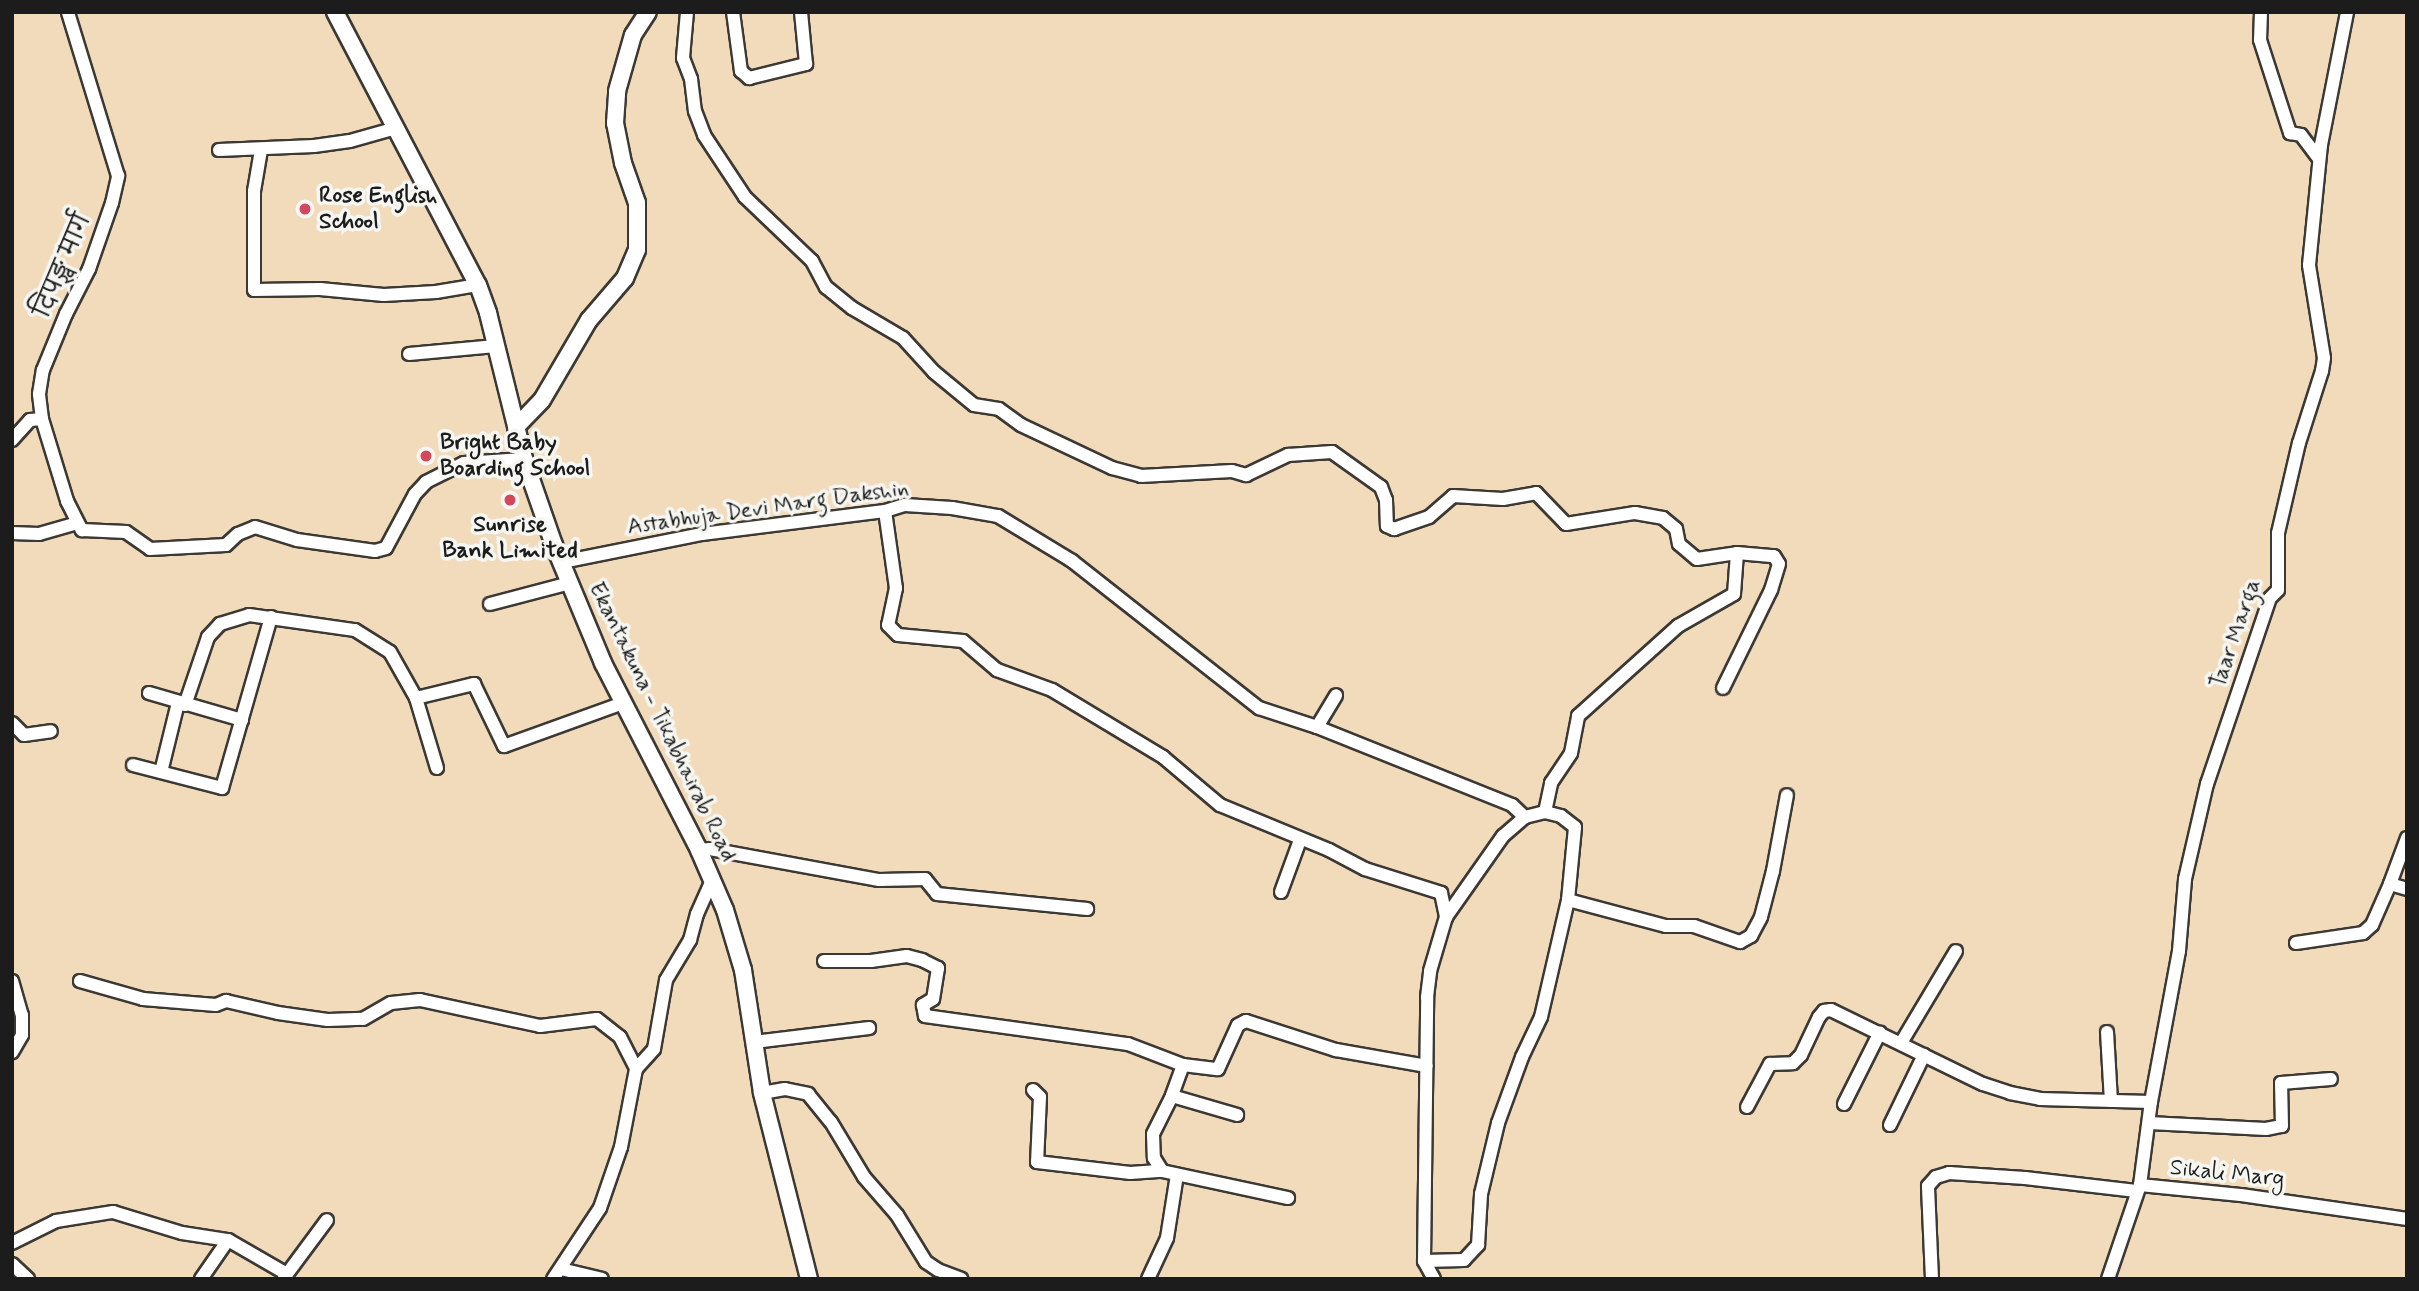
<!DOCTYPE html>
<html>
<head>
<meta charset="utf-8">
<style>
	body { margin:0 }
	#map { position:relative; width:2419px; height:1291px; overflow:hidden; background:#f2dbbb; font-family:Mynerve,"Playpen Sans Deva",sans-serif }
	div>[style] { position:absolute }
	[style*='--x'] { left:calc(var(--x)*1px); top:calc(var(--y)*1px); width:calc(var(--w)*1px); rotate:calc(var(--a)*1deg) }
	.roads { filter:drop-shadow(2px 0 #3c3934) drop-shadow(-2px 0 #3c3934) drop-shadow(0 2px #3c3934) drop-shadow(0 -2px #3c3934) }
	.street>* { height:12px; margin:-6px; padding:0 6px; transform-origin:6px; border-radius:6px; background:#fff }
	.secondary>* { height:16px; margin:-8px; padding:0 8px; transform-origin:8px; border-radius:8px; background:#fff }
	.dots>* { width:19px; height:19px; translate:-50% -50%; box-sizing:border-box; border:4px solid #f6f6f2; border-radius:50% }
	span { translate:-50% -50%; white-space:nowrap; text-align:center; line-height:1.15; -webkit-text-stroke:7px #f6f6f2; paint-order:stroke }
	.poi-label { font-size:23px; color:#1c1c1c; font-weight:700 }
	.left { translate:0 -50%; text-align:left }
	.street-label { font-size:23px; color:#1c1c1c }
	.frame { position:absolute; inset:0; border:14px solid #1c1c1c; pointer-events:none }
</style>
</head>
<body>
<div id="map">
	<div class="roads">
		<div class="street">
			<div style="--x:687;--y:12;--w:46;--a:95"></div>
			<div style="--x:683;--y:58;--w:22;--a:69"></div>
			<div style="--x:691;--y:79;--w:32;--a:83"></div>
			<div style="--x:695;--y:111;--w:26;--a:69"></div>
			<div style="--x:704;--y:135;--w:74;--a:56.5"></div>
			<div style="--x:745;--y:197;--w:93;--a:43.7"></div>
			<div style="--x:812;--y:261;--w:30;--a:62"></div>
			<div style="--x:826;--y:287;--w:33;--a:39"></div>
			<div style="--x:852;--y:308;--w:59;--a:30.5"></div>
			<div style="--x:903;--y:338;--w:46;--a:47.6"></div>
			<div style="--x:934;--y:372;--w:52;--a:39.5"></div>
			<div style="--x:974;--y:405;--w:25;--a:9"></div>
			<div style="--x:999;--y:409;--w:27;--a:36"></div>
			<div style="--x:1021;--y:425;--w:101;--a:25.3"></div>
			<div style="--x:1112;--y:468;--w:30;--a:15"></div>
			<div style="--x:1141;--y:476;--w:91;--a:-3.1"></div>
			<div style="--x:1232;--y:471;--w:15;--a:16"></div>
			<div style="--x:1246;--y:475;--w:47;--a:-25.5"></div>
			<div style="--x:1288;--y:455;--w:44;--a:-3.9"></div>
			<div style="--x:1332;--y:452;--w:60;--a:35.5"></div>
			<div style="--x:1381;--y:487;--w:14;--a:69"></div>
			<div style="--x:1386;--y:500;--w:26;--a:88"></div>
			<div style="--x:1387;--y:526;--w:8;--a:23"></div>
			<div style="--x:1394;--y:529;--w:37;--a:-19"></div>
			<div style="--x:1429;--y:517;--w:32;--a:-41"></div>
			<div style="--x:1453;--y:496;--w:50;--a:3.4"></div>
			<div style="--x:1503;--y:499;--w:34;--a:-10"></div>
			<div style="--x:1536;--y:493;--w:43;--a:45.9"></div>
			<div style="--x:1566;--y:524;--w:70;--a:-9.1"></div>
			<div style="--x:1635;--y:513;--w:28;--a:10"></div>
			<div style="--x:1663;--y:518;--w:17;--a:40"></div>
			<div style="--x:1676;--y:529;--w:15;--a:79"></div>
			<div style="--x:1679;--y:544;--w:23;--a:40"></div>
			<div style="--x:1697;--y:559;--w:40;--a:-8.5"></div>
			<div style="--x:1737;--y:553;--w:37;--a:5"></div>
			<div style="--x:1774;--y:556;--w:9;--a:58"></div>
			<div style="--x:1779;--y:564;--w:27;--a:107"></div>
			<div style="--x:1771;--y:590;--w:109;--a:116.1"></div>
			<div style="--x:733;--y:12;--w:60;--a:82.3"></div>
			<div style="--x:741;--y:71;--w:11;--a:41"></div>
			<div style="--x:749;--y:78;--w:59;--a:-13.8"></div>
			<div style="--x:806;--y:64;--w:52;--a:-95.5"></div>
			<div style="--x:2261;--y:12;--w:28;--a:92"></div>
			<div style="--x:2260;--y:40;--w:98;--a:72.1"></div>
			<div style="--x:2290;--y:133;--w:11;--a:10"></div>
			<div style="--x:2301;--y:135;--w:30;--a:53"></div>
			<div style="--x:219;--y:150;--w:95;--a:-2.4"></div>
			<div style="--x:314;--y:146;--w:36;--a:-8"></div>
			<div style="--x:350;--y:141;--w:48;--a:-15.8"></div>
			<div style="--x:261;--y:150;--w:42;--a:99.7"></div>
			<div style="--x:254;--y:191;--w:99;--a:90"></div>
			<div style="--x:254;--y:290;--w:66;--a:-0.9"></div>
			<div style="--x:320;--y:289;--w:64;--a:5.4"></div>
			<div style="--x:384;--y:295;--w:52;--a:-3.3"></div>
			<div style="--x:436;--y:292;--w:43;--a:-9.5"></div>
			<div style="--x:409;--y:354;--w:87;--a:-5.3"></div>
			<div style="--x:42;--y:419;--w:86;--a:73"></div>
			<div style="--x:67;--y:501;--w:33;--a:63"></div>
			<div style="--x:82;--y:530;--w:44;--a:2.6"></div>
			<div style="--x:126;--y:532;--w:29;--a:35"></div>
			<div style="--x:150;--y:549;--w:76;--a:-3"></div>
			<div style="--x:226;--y:545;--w:16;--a:-43"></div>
			<div style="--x:238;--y:534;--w:18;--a:-22"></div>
			<div style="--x:255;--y:527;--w:44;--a:17.2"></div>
			<div style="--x:297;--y:540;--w:79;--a:8"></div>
			<div style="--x:375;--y:551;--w:11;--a:-15"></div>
			<div style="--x:386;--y:548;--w:61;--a:-61.8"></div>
			<div style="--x:415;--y:494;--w:16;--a:-47"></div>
			<div style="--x:426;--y:482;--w:42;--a:-26.6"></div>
			<div style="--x:464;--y:463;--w:60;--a:-3.8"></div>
			<div style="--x:12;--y:440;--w:27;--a:-48"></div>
			<div style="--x:30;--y:420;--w:12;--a:-5"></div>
			<div style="--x:42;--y:419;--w:25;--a:-97"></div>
			<div style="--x:39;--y:394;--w:24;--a:-81"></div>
			<div style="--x:43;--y:370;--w:61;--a:-67.7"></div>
			<div style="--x:66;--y:314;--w:51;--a:-62.9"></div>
			<div style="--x:89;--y:269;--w:70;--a:-70.8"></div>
			<div style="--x:112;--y:203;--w:28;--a:-77"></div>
			<div style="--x:118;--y:176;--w:171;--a:-107"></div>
			<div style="--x:885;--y:511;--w:78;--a:81.9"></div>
			<div style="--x:896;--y:588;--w:38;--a:102"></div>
			<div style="--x:888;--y:625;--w:14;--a:45"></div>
			<div style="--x:898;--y:635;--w:65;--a:5.3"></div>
			<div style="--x:963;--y:641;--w:45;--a:40.5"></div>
			<div style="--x:997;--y:670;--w:59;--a:20"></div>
			<div style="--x:1052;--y:690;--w:130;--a:31.1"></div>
			<div style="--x:1163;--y:757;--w:75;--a:40.1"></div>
			<div style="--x:1220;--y:805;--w:118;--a:22.4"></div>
			<div style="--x:1329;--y:850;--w:41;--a:27.8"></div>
			<div style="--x:1365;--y:869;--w:80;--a:17.5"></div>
			<div style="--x:1441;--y:893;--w:25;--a:78"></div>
			<div style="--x:12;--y:533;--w:27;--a:2"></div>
			<div style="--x:39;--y:534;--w:40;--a:-16"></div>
			<div style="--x:562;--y:562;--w:143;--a:-11.3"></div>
			<div style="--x:702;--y:534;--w:184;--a:-7.2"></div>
			<div style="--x:885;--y:511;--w:21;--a:-17"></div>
			<div style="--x:905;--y:505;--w:47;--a:3.7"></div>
			<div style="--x:952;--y:508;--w:47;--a:9.9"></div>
			<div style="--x:998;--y:516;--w:87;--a:31.3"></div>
			<div style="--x:1072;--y:561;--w:238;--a:38.2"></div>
			<div style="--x:1259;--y:708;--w:61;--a:18.1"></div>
			<div style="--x:1317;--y:727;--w:210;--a:21.8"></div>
			<div style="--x:1512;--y:805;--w:18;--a:43"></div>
			<div style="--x:490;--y:604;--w:83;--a:-14.7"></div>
			<div style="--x:149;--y:693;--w:97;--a:16.2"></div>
			<div style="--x:416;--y:698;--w:60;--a:-13.6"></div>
			<div style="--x:474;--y:684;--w:69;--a:64.2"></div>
			<div style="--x:504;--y:746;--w:127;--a:-19.9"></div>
			<div style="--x:185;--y:705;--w:72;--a:-71.3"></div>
			<div style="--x:208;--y:637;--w:18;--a:-47"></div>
			<div style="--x:220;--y:624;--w:30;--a:-17"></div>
			<div style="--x:249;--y:615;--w:107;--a:8.1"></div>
			<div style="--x:355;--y:630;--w:41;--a:32.2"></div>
			<div style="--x:390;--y:652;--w:53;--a:60.5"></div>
			<div style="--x:416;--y:698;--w:73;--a:73.3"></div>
			<div style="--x:12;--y:723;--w:17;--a:45"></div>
			<div style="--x:24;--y:735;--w:27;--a:-8"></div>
			<div style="--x:1317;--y:727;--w:37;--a:-59"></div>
			<div style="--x:133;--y:765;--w:92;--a:14.5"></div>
			<div style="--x:222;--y:788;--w:178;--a:-74"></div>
			<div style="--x:161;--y:772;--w:71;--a:-76.2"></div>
			<div style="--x:2407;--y:838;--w:49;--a:110.3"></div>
			<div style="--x:2390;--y:884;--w:18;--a:16"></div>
			<div style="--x:699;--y:850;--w:11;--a:-5"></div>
			<div style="--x:710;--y:849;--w:172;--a:10.4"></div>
			<div style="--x:879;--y:880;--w:46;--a:-1.2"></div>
			<div style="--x:925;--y:879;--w:19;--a:51"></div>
			<div style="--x:937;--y:894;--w:151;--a:5.7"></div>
			<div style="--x:1281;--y:892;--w:55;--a:-69.9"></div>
			<div style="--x:1568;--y:900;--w:101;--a:14.9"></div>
			<div style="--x:1666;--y:926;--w:28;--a:0"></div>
			<div style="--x:1694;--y:926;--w:49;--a:19.2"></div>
			<div style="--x:1740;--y:942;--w:13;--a:-29"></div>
			<div style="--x:1751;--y:936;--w:21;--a:-62"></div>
			<div style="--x:1761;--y:917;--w:48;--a:-75.4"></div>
			<div style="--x:1773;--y:871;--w:77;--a:-79.6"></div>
			<div style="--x:2296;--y:943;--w:68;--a:-8.5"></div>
			<div style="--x:2363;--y:933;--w:12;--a:-42"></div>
			<div style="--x:2372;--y:925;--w:45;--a:-66.3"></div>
			<div style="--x:824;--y:961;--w:47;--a:0"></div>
			<div style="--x:871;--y:961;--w:36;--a:-8"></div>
			<div style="--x:907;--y:956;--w:16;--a:15"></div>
			<div style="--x:922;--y:960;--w:18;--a:27"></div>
			<div style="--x:938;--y:968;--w:31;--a:99"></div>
			<div style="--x:933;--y:999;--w:12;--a:149"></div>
			<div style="--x:923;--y:1005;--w:11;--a:80"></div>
			<div style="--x:925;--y:1016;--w:205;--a:7.9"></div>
			<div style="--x:1128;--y:1044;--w:59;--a:20.9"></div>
			<div style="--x:1183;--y:1065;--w:33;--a:110"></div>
			<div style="--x:1172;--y:1096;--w:42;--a:116.6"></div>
			<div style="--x:1153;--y:1134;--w:24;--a:88"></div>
			<div style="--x:1154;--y:1158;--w:15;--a:58"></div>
			<div style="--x:1162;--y:1171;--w:129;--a:12.1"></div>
			<div style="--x:12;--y:981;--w:35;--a:74"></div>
			<div style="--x:22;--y:1015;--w:20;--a:90"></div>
			<div style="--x:22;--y:1035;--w:20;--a:120"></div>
			<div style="--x:80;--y:981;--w:66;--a:15.9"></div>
			<div style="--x:143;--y:999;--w:73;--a:4.7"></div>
			<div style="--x:216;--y:1005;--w:11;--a:-22"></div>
			<div style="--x:226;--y:1001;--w:53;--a:13"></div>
			<div style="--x:278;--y:1013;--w:50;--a:8"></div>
			<div style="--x:328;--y:1020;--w:35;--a:-2"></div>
			<div style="--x:363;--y:1019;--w:32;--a:-30"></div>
			<div style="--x:391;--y:1003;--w:29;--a:-6"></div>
			<div style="--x:420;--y:1000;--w:123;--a:12.2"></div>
			<div style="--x:540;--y:1026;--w:57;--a:-7"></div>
			<div style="--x:597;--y:1019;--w:29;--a:38"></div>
			<div style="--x:620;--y:1037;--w:36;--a:63"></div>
			<div style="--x:2107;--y:1032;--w:69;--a:86.7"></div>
			<div style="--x:754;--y:1042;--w:116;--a:-6.9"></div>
			<div style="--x:1901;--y:1043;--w:107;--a:-59.1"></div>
			<div style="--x:1183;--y:1065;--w:35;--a:7"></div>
			<div style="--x:1218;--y:1069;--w:48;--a:-65.6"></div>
			<div style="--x:1238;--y:1025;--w:9;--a:-27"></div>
			<div style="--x:1246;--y:1021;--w:95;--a:17.9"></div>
			<div style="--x:1336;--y:1050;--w:92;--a:10"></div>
			<div style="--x:1033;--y:1090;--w:10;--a:45"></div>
			<div style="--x:1040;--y:1097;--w:65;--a:92.6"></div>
			<div style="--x:1037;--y:1162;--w:94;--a:6.7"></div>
			<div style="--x:1130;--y:1173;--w:32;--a:-4"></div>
			<div style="--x:762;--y:1093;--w:23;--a:-10"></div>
			<div style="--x:785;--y:1089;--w:24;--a:12"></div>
			<div style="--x:808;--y:1094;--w:36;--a:51"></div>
			<div style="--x:831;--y:1122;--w:64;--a:59"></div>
			<div style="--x:864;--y:1177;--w:50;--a:49"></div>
			<div style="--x:897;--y:1215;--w:55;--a:58.3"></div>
			<div style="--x:926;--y:1262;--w:14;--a:34"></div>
			<div style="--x:938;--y:1270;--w:25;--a:21"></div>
			<div style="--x:1172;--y:1096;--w:68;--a:16.3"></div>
			<div style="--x:1844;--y:1104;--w:80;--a:-63.4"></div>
			<div style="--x:1747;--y:1107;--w:49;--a:-61.9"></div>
			<div style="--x:1770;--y:1064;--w:23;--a:-2"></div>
			<div style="--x:1793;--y:1063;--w:11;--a:-45"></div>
			<div style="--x:1801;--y:1055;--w:42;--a:-64.7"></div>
			<div style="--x:1819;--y:1017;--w:8;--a:-50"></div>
			<div style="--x:1824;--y:1011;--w:7;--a:-8"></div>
			<div style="--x:1831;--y:1010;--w:169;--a:26"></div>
			<div style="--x:1983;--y:1084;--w:28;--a:18"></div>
			<div style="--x:2010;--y:1093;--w:31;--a:11"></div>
			<div style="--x:2040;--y:1099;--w:111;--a:1.5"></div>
			<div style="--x:2149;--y:1123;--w:117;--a:2.9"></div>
			<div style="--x:2266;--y:1129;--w:16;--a:-11"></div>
			<div style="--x:2282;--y:1126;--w:43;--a:-91.3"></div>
			<div style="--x:2281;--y:1083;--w:50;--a:-4.6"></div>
			<div style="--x:1890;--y:1125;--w:78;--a:-64.1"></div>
			<div style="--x:2140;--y:1185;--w:101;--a:5.7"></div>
			<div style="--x:2241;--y:1195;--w:168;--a:8.2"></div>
			<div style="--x:12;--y:1243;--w:49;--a:-26.6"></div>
			<div style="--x:56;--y:1221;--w:58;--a:-9"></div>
			<div style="--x:113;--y:1212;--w:72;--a:16.9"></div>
			<div style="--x:182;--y:1233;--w:47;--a:8.7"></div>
			<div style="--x:228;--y:1240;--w:68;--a:30"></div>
			<div style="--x:1424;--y:1261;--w:264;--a:-89.3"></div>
			<div style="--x:1427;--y:997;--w:26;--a:-83"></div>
			<div style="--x:1430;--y:971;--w:56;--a:-73.5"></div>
			<div style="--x:1446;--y:917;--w:99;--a:-54.9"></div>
			<div style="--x:1503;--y:836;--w:29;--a:-41"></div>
			<div style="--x:1525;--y:817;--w:21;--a:-14"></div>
			<div style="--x:1545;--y:812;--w:30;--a:-78"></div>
			<div style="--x:1551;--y:783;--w:36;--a:-56"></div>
			<div style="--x:1571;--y:753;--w:38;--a:-79"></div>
			<div style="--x:1578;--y:716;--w:135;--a:-42"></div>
			<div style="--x:1678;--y:626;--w:64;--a:-29.7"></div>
			<div style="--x:1734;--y:594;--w:41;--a:-85.8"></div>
			<div style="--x:12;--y:1264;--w:22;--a:43"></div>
			<div style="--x:561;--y:1269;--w:42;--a:13.7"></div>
			<div style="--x:284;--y:1278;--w:72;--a:-53.4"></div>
			<div style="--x:201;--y:1279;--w:47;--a:-55.3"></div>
			<div style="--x:553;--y:1279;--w:85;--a:-56.5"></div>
			<div style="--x:600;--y:1208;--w:65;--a:-71"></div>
			<div style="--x:621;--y:1147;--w:79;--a:-79.1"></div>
			<div style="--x:636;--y:1069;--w:27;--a:-48"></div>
			<div style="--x:654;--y:1049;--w:70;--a:-80.1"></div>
			<div style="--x:666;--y:980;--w:47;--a:-59"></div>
			<div style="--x:690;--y:940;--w:27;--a:-75"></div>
			<div style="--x:697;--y:914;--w:37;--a:-66"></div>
			<div style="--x:1148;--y:1279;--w:45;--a:-65.1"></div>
			<div style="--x:1167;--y:1238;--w:64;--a:-81"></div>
			<div style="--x:1434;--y:1279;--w:21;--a:-119"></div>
			<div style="--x:1424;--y:1261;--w:40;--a:-1.4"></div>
			<div style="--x:1464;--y:1260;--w:21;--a:-47"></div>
			<div style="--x:1478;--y:1245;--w:51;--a:-86.6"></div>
			<div style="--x:1481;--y:1194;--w:73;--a:-76.5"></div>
			<div style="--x:1498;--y:1123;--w:70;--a:-70"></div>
			<div style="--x:1522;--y:1057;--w:44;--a:-64.6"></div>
			<div style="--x:1541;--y:1017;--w:120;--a:-77"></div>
			<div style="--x:1568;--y:900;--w:73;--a:-84.5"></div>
			<div style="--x:1575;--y:827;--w:18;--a:-142"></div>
			<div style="--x:1561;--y:816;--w:16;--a:-166"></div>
			<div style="--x:1932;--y:1279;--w:93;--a:-92.5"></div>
			<div style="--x:1928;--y:1186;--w:12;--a:-48"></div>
			<div style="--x:1936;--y:1177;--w:14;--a:-17"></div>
			<div style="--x:1949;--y:1173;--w:76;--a:3.8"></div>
			<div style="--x:2025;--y:1178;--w:112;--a:6.7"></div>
			<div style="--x:2108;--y:1279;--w:99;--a:-71.2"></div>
			<div style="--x:2140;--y:1185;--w:84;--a:-82.5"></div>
			<div style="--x:2151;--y:1102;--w:154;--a:-79.5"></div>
			<div style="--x:2179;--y:951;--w:72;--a:-85.2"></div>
			<div style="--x:2185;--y:879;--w:98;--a:-77"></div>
			<div style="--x:2207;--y:784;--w:196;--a:-71.3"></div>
			<div style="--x:2270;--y:598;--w:11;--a:-45"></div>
			<div style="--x:2278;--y:590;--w:57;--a:-90"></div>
			<div style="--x:2278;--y:533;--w:92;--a:-76.9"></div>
			<div style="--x:2299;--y:443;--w:76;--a:-72.3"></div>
			<div style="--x:2322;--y:371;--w:13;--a:-81"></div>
			<div style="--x:2324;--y:358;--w:94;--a:-99.2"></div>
			<div style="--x:2309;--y:265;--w:121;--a:-84.3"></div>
			<div style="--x:2321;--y:145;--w:136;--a:-78.9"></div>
		</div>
		<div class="secondary">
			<div style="--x:335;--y:12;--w:308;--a:62.4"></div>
			<div style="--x:478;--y:285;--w:30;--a:70"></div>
			<div style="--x:488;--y:313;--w:150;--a:76.1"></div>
			<div style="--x:524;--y:459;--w:91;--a:70.8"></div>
			<div style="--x:554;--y:545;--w:128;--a:67.4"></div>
			<div style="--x:603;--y:663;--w:210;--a:62.8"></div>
			<div style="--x:699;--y:850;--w:65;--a:66.6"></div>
			<div style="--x:725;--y:910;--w:63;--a:73.3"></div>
			<div style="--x:743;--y:970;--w:124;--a:81.2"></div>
			<div style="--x:762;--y:1093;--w:192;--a:75.8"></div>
			<div style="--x:516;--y:427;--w:37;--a:-46"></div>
			<div style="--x:542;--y:400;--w:93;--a:-59.6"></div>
			<div style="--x:589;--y:320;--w:55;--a:-49.4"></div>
			<div style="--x:625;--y:278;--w:30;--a:-67"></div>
			<div style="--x:637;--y:250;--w:47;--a:-90"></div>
			<div style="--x:637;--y:203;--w:42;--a:-109.3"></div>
			<div style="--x:623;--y:163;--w:41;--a:-101.3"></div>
			<div style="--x:615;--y:123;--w:32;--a:-86"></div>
			<div style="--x:617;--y:91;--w:58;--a:-74.1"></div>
			<div style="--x:633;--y:35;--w:27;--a:-57"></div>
		</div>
	</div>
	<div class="dots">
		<div style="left:305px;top:209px;background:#d1495b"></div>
		<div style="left:426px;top:456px;background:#d1495b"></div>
		<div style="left:510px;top:500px;background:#d1495b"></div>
	</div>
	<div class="poi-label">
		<span class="left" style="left:319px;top:209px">Rose English<br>School</span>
		<span class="left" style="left:440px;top:456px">Bright Baby<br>Boarding School</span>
		<span style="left:510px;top:538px">Sunrise<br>Bank Limited</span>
	</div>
	<div class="street-label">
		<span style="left:64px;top:266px;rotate:-67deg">दिपङ्ख मार्ग</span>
		<span style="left:768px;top:508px;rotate:-8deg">Astabhuja Devi Marg Dakshin</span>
		<span style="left:2236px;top:634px;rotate:-71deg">Taar Marga</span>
		<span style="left:662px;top:722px;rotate:64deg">Ekantakuna - Tikabhairab Road</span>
		<span style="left:2227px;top:1174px;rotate:6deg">Sikali Marg</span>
	</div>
	<div class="frame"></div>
</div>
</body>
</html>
